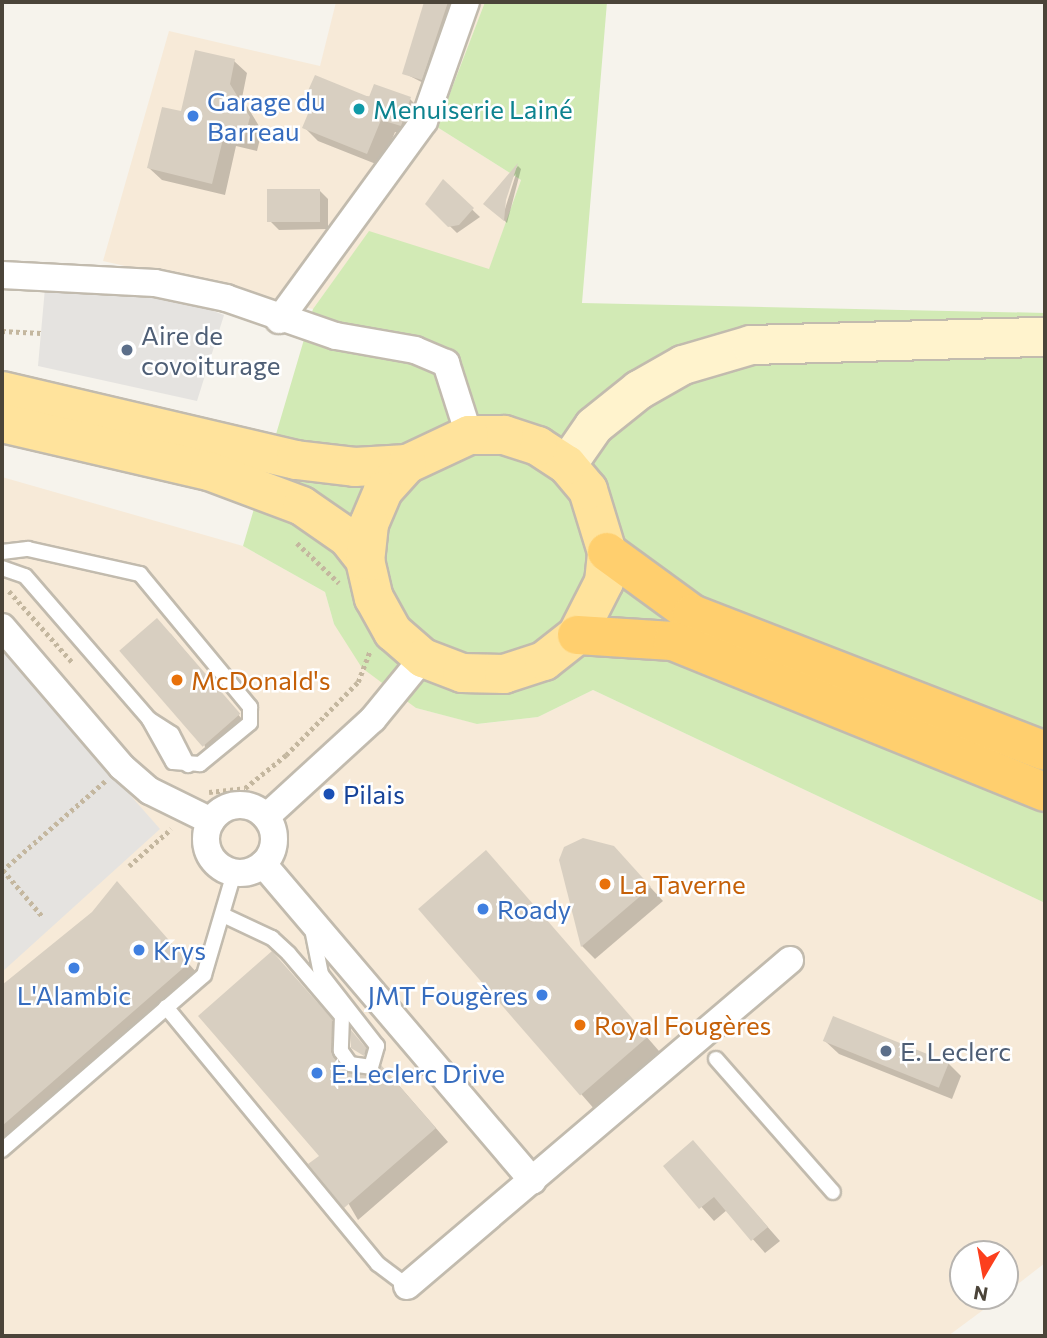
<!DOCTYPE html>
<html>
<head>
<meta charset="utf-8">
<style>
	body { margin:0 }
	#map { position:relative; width:1047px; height:1338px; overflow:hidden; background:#f6f3ec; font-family:Commissioner,sans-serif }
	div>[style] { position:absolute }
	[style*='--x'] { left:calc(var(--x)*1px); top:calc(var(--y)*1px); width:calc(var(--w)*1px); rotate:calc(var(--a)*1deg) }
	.commercial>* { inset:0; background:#f7ead8 }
	.green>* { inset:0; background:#d2eab5 }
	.parking>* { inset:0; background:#e5e3e0 }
	.shadow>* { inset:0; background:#0003; transform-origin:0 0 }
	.building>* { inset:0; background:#d8cfc1; transform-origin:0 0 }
	.path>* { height:4.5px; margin-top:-2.25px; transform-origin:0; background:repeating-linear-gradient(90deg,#c4b79f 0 3.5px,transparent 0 7px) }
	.roads { filter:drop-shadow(2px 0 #c2bbae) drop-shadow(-2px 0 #c2bbae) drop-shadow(0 2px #c2bbae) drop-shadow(0 -2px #c2bbae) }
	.lane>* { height:14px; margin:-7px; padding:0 7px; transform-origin:7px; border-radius:7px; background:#fff }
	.street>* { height:26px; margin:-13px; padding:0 13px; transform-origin:13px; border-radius:13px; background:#fff }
	.street>.ring { margin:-13px; padding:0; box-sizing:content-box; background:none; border:26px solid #fff; border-radius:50% }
	.secondary>* { height:38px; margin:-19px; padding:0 19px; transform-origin:19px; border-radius:19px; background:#fff3cd }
	.primary>* { height:38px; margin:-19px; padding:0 19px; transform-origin:19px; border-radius:19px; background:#ffe39c }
	.highway>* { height:38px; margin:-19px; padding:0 19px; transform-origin:19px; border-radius:19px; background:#ffcf6e }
	.dots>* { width:19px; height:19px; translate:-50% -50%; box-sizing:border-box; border:4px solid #fff; border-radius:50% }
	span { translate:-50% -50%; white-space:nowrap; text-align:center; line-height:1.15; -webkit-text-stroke:5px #fff; paint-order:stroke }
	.shop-label { font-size:26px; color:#366cbe }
	.left { translate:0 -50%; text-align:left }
	.right { translate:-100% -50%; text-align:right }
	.culture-label { font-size:26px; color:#0d838f }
	.service-label { font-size:26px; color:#4e5e75 }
	.food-label { font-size:26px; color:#c56008 }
	.transit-label { font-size:26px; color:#164399 }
	.frame { position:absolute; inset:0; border:4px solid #4b4439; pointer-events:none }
	.north { position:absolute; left:949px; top:1240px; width:70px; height:70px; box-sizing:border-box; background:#fff; border:2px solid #b7b4b0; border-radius:50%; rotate:190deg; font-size:19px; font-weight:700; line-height:28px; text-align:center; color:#4b4439 }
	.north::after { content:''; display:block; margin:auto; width:24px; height:32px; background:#fc3f1d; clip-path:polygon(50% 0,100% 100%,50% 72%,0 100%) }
</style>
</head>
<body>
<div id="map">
	<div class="commercial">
		<div style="clip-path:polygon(336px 2px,485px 2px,437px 127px,521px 180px,489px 270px,369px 232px,313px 309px,103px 261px,169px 31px,320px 66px)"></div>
		<div style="clip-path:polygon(2px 477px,243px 546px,325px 592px,334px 624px,416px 708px,478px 724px,538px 717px,593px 690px,1045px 903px,1045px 1263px,1005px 1294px,1005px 1254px,963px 1254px,963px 1296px,1002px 1296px,948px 1336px,2px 1336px)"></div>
	</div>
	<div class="green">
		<div style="clip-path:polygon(485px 2px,607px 2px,582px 303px,1045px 313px,1045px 903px,593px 690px,538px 717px,477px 724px,416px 708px,362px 668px,334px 624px,325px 592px,243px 546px,313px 309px,369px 231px,489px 269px,521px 180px,437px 127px)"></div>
	</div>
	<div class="parking">
		<div style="clip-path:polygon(102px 286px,184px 300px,224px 315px,197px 401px,38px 366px,45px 288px)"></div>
		<div style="clip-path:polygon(2px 649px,160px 829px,2px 972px)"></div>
	</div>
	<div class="shadow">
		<div style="clip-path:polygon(425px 2px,459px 2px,431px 87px,404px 73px)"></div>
		<div style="clip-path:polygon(234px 61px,247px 73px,242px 98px,262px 131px,257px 151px,236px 146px,225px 195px,162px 180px,149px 168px,182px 114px)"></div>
		<div style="clip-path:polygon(309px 93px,410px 99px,423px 112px,414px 139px,395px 132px,381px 166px,318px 141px,304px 127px,316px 99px)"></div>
		<div style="clip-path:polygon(evenodd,518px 166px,521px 169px,507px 223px,485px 203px,518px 166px,516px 174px,505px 209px,502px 208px,511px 179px,516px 174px)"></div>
		<div style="clip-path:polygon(443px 182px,480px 217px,457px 233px,427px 204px)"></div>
		<div style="clip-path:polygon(319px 190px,328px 199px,328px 229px,279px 230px,270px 221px)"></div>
		<div style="clip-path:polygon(170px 633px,252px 731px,218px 760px,205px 747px)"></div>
		<div style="left:486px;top:852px;width:270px;height:87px;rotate:49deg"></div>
		<div style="clip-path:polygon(561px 860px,627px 862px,663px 901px,595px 959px,582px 946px)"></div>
		<div style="clip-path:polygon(117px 883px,205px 982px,2px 1159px,2px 991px,93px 913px)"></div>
		<div style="clip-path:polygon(285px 967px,345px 1035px,348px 1073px,395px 1081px,448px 1142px,358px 1220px,321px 1156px)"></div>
		<div style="clip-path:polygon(825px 1041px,948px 1063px,961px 1076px,952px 1099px,839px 1054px)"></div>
		<div style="clip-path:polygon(364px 1046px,379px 1063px,352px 1047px)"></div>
		<div style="clip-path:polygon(693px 1142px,780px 1241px,765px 1253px,727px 1210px,714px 1221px,665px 1166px)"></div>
	</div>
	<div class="building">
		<div style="clip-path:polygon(424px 2px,448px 2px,422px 80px,402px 74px)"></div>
		<div style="clip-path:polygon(195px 50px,235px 59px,230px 84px,250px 117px,244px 140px,224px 135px,212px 184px,147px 168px,162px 107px,181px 111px)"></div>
		<div style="clip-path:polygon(315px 75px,369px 97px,374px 84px,411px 97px,401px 126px,381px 120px,367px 154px,302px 128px,315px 97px,307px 93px)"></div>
		<div style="clip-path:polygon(518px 163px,506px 200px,504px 221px,483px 204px)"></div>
		<div style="clip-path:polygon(443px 179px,474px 208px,459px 225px,448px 227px,425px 204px)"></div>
		<div style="left:267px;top:189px;width:53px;height:33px"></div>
		<div style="left:157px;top:618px;width:127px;height:50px;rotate:49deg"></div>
		<div style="clip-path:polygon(583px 838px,614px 846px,651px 887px,581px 947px,559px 860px,564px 847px)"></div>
		<div style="left:486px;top:850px;width:247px;height:90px;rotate:49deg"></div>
		<div style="clip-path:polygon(117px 881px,189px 963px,2px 1126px,2px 985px,92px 912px)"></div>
		<div style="clip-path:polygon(272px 951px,332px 1019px,331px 1052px,342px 1070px,374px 1076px,381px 1065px,436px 1128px,344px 1208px,308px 1164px,319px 1156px,198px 1016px)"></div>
		<div style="left:833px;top:1016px;width:125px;height:27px;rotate:22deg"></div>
		<div style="clip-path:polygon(351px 1030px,366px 1048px,364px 1056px,351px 1048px)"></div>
		<div style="clip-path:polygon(693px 1140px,768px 1227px,751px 1241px,714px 1197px,699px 1209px,663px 1166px)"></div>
	</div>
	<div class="path">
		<div style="--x:2;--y:331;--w:39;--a:3"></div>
		<div style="--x:297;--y:543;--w:58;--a:43.6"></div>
		<div style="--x:9;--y:591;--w:96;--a:48.4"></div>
		<div style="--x:209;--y:792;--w:36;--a:-6"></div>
		<div style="--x:245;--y:788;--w:53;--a:-38.8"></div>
		<div style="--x:286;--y:755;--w:103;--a:-45.4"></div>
		<div style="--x:358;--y:682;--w:34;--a:-69"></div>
		<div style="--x:129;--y:866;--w:56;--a:-41.4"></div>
		<div style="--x:3;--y:870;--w:62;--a:49.6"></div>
		<div style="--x:2;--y:871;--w:137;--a:-41.1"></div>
	</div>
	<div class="roads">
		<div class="lane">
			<div style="--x:2;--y:552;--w:26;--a:-7"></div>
			<div style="--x:28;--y:549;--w:115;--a:12.6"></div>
			<div style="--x:140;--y:574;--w:173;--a:50.4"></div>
			<div style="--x:250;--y:707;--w:16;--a:90"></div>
			<div style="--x:250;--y:723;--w:65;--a:140.6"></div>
			<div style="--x:200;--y:764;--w:27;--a:-176"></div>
			<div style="--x:173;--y:762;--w:49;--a:-119.2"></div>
			<div style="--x:149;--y:719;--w:189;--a:-130.9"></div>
			<div style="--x:25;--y:576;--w:24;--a:-161"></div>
			<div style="--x:149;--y:719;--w:27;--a:33"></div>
			<div style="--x:172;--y:734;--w:35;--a:63"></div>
			<div style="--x:225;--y:916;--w:52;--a:25.1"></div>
			<div style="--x:272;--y:938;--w:23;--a:43"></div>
			<div style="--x:289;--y:954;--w:82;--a:49.5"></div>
			<div style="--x:342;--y:1016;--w:35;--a:92"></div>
			<div style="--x:341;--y:1051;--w:16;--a:55"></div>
			<div style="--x:350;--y:1064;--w:21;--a:8"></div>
			<div style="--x:371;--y:1067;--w:22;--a:-74"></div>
			<div style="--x:377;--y:1046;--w:91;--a:-127.9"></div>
			<div style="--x:321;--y:974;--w:46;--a:-101.3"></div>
			<div style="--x:166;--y:1007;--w:333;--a:50.5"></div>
			<div style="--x:378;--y:1264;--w:36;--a:37"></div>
			<div style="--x:716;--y:1059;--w:177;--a:48.7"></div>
			<div style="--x:2;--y:1150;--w:267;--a:-40.9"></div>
			<div style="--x:204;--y:975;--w:106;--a:-73.6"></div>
		</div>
		<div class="street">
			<div style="--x:2;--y:275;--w:153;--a:3"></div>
			<div style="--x:155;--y:283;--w:73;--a:11.9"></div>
			<div style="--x:226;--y:298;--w:116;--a:19.1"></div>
			<div style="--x:336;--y:336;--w:80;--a:10"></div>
			<div style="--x:415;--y:350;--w:34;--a:23"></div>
			<div style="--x:446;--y:363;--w:76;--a:72.3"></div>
			<div style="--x:279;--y:320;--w:246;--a:-53.9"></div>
			<div style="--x:424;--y:121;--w:126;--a:-70.6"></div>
			<div style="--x:2;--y:627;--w:184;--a:49.4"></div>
			<div style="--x:122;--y:767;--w:37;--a:41"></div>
			<div style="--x:150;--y:791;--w:68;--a:26.2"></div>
			<div class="ring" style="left:206px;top:805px;width:42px;height:42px"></div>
			<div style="--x:266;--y:817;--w:145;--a:-42.5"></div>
			<div style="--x:373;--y:719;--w:79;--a:-50.7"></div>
			<div style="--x:263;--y:864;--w:416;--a:49.6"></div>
			<div style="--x:407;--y:1286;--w:503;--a:-40.4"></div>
		</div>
		<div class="secondary">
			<div style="--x:567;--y:465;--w:47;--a:-55.3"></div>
			<div style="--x:594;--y:426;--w:58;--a:-38.7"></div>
			<div style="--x:639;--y:390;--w:51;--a:-29.6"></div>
			<div style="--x:683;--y:365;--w:71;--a:-16.4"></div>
			<div style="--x:751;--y:345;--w:294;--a:-1.6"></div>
		</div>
		<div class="primary">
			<div style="--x:2;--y:391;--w:302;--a:13.2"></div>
			<div style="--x:296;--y:460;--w:59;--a:6.8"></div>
			<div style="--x:355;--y:467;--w:52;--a:-3.3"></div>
			<div style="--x:2;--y:423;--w:212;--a:13.1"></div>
			<div style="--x:209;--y:471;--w:99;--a:20.6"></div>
			<div style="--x:302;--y:506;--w:56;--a:34.8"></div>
			<div style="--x:348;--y:538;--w:28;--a:52"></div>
			<div style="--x:365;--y:560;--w:39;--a:77"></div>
			<div style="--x:374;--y:598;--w:39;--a:61"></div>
			<div style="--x:393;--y:632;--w:40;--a:41"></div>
			<div style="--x:423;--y:658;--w:42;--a:21"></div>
			<div style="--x:462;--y:673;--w:42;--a:1.4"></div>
			<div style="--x:504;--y:674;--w:42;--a:-18"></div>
			<div style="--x:544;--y:661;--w:42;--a:-38.2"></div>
			<div style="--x:577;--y:635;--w:59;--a:-63"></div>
			<div style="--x:604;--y:582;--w:30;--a:-84"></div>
			<div style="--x:607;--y:552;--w:65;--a:-107"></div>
			<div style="--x:588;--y:490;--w:33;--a:-130"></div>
			<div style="--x:567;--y:465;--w:35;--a:-147"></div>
			<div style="--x:538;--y:446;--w:36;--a:-162"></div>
			<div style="--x:504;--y:435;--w:35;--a:180"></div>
			<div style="--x:469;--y:435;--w:68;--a:154.9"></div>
			<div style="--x:407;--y:464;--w:36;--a:132"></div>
			<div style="--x:383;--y:491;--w:36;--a:113"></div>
			<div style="--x:369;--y:524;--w:36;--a:96"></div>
		</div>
		<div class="highway">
			<div style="--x:607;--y:552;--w:105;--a:36.1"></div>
			<div style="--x:692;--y:614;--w:379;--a:21.2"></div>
			<div style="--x:577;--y:635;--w:96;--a:3.6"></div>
			<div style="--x:673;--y:641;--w:401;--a:22.1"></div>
		</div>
	</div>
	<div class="dots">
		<div style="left:359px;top:109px;background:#0f9aa8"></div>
		<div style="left:193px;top:116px;background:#3f7fe0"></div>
		<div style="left:127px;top:350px;background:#5c6f8a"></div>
		<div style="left:177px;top:680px;background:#e8710a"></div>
		<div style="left:329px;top:794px;background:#1a4fb4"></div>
		<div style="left:605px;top:884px;background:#e8710a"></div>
		<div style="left:483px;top:909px;background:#3f7fe0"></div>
		<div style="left:139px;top:950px;background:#3f7fe0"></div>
		<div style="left:74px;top:968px;background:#3f7fe0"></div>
		<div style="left:542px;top:995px;background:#3f7fe0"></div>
		<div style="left:580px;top:1025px;background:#e8710a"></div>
		<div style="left:886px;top:1051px;background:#5c6f8a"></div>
		<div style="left:317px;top:1073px;background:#3f7fe0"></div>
	</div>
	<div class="shop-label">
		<span class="left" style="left:207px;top:116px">Garage du<br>Barreau</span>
		<span class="left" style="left:497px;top:909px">Roady</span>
		<span class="left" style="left:153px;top:950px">Krys</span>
		<span style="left:74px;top:995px">L'Alambic</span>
		<span class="right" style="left:528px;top:995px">JMT Fougères</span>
		<span class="left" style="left:331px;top:1073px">E.Leclerc Drive</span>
	</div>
	<div class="culture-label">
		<span class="left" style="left:373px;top:109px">Menuiserie Lainé</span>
	</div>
	<div class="service-label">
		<span class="left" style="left:141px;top:350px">Aire de<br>covoiturage</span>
		<span class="left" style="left:900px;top:1051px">E. Leclerc</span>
	</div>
	<div class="food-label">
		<span class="left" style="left:191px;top:680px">McDonald's</span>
		<span class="left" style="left:619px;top:884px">La Taverne</span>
		<span class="left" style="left:594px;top:1025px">Royal Fougères</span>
	</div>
	<div class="transit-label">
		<span class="left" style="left:343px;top:794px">Pilais</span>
	</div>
	<div class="frame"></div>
	<div class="north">N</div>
</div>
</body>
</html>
